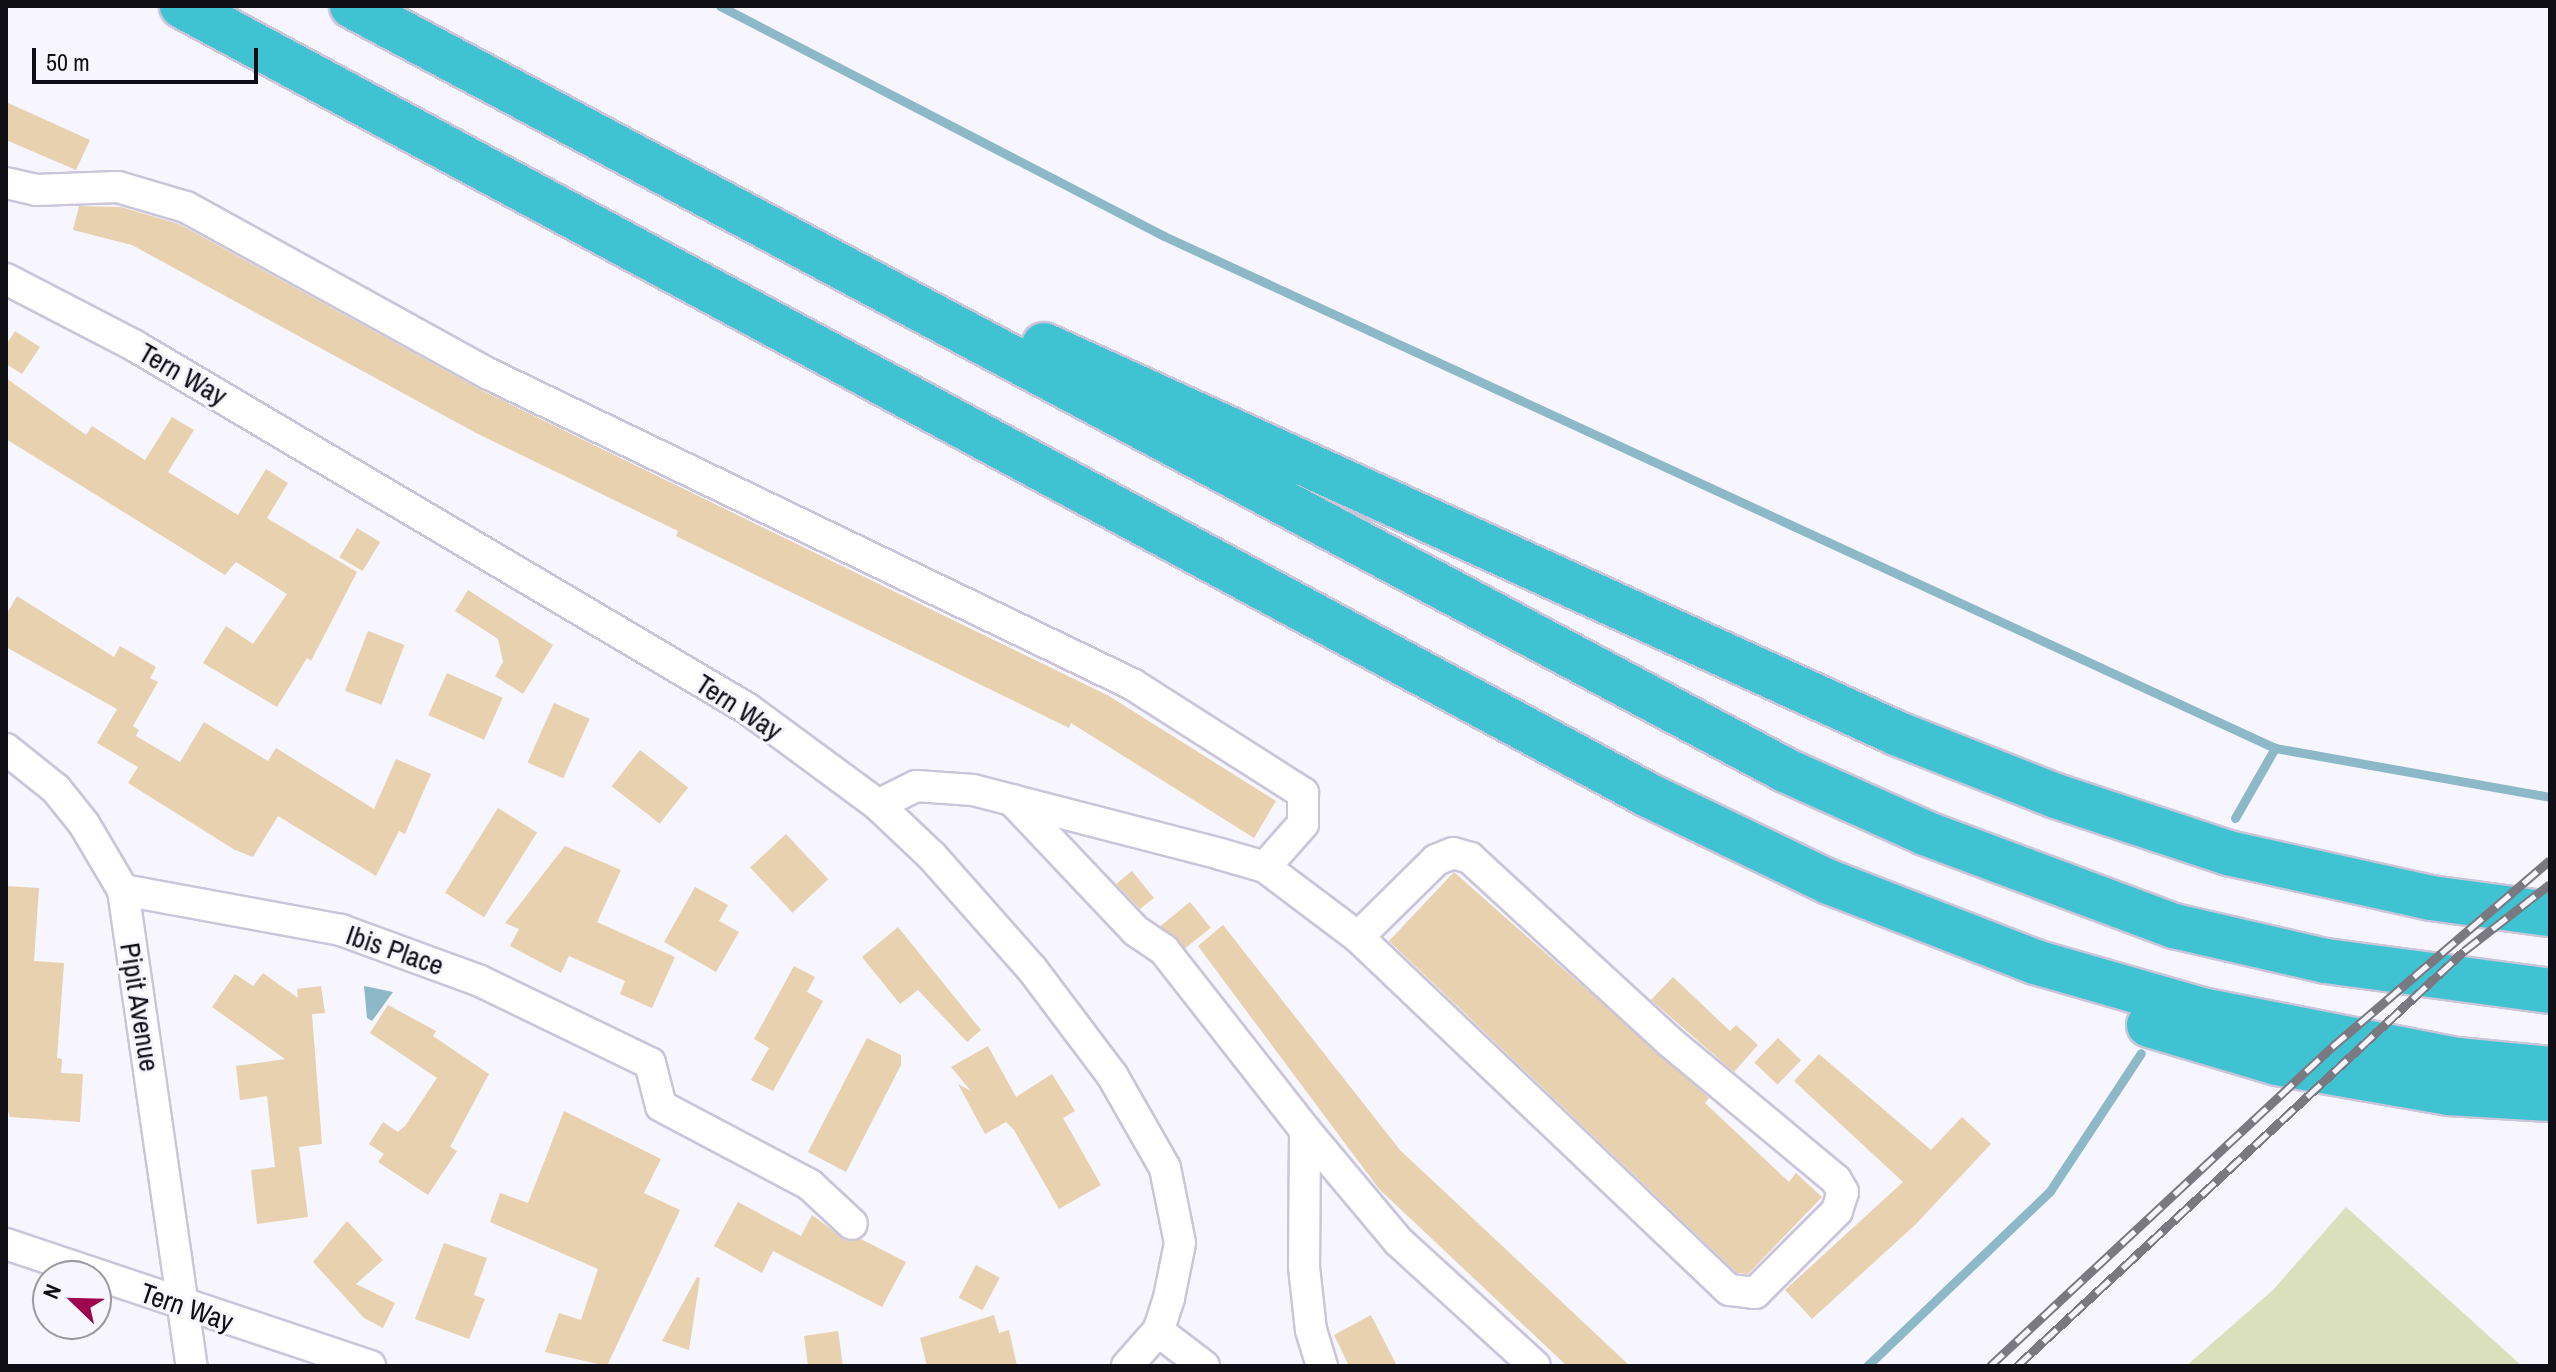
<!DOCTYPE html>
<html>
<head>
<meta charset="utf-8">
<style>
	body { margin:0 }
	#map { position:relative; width:2556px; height:1372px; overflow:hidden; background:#f7f5fe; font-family:"Archivo Narrow",sans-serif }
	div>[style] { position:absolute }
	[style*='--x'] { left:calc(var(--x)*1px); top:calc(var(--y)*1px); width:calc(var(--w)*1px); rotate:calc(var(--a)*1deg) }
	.green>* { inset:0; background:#dbe0bc }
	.water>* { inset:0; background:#8cb8c8 }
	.stream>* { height:9px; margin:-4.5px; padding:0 4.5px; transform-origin:4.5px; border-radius:4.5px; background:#8cb8c8 }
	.building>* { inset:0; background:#e8d1af; transform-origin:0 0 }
	.roads { filter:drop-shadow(2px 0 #cac5d9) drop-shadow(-2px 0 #cac5d9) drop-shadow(0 2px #cac5d9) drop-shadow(0 -2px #cac5d9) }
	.minor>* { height:30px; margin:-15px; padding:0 15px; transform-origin:15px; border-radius:15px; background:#fff }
	.motorway>* { height:44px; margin:-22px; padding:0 22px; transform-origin:22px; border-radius:22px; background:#3fc2d2 }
	.rail>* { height:9px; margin-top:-4.5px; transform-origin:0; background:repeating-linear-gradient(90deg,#f7f5fe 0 18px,#7a7880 0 36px); box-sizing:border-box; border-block:2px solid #7a7880 }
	span { translate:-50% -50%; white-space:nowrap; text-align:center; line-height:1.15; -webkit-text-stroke:6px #f7f5fe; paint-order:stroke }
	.street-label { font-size:28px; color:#110f16 }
	.frame { position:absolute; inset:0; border:8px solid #110f16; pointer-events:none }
	.north { position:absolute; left:32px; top:1260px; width:80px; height:80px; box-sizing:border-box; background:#f7f5fe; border:2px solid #9b99a1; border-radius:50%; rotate:293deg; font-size:22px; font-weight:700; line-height:32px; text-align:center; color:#110f16 }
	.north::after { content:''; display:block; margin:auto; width:28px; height:36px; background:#9e054e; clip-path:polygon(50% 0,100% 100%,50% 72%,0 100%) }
	.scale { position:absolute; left:32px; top:48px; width:226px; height:36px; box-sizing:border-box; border:4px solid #110f16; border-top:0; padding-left:10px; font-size:24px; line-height:28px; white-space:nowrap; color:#110f16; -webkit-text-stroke:6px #f7f5fe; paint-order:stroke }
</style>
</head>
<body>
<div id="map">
	<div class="green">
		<div style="clip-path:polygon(2346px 1207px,2522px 1366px,2186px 1366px,2273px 1290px)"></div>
	</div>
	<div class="water">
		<div style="clip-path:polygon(364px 986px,393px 992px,372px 1021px,367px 1018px)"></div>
	</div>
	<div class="stream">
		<div style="--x:720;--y:6;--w:500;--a:27.38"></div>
		<div style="--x:1164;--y:236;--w:1223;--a:24.74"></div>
		<div style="--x:2275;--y:748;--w:279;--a:10.1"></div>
		<div style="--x:2235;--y:818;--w:81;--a:-60.3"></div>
		<div style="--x:1867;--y:1366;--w:253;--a:-43.7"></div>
		<div style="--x:2050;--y:1191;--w:165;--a:-56.6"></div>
	</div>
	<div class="building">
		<div style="clip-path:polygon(6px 102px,90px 140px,76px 170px,6px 140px)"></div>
		<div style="clip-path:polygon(79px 206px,121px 207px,179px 224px,481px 390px,1109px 696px,1276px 801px,1254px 838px,1071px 723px,1069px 728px,676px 536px,678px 531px,476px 433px,132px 245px,73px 230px)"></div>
		<div style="clip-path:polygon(15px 331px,40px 347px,22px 374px,6px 364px,6px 345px)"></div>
		<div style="clip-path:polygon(6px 378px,86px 435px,92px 426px,145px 460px,172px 417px,194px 430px,168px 472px,238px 515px,266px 469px,288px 483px,267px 518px,357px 572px,311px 661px,307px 658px,277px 707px,203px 663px,226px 626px,253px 644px,287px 594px,236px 562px,225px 575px,6px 439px)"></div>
		<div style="left:357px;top:528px;width:27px;height:34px;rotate:31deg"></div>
		<div style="clip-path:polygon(468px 590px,553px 645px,523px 694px,495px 676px,503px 662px,498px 639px,455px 611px)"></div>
		<div style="clip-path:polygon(17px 596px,114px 657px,120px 646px,156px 667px,150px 678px,158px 682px,133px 726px,139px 730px,136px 736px,180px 762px,204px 722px,268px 761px,276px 748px,374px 809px,396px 759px,431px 774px,405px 834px,399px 831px,376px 876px,278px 816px,253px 857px,235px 850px,128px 783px,138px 767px,97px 743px,117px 709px,6px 647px,6px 615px)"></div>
		<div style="left:368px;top:631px;width:39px;height:64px;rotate:21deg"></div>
		<div style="left:447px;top:673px;width:61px;height:46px;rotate:24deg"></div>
		<div style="left:554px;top:703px;width:39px;height:65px;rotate:24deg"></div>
		<div style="left:640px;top:750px;width:61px;height:46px;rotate:38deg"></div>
		<div style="left:498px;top:808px;width:46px;height:100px;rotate:32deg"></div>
		<div style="left:786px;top:834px;width:62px;height:49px;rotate:47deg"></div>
		<div style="clip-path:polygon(565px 846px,621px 870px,597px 922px,675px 957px,652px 1008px,620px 994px,625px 981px,569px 956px,561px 973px,510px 946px,519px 929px,505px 923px)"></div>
		<div style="clip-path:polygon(1132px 871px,1154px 898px,1140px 909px,1116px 884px)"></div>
		<div style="clip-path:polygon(1454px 872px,1709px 1098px,1705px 1103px,1789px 1182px,1796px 1173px,1822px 1197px,1748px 1274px,1737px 1273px,1389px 941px)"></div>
		<div style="clip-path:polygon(6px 886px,39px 888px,34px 961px,64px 963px,57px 1058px,62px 1059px,61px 1073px,83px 1074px,80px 1122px,10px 1117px,6px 1105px)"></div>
		<div style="clip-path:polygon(695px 887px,728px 905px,719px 921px,739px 932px,716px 972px,664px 942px)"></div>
		<div style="left:1190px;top:902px;width:33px;height:38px;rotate:51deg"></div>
		<div style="clip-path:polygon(1223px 925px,1400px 1150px,1630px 1366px,1567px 1366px,1379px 1189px,1198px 946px)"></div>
		<div style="clip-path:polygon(898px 927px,981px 1030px,967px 1042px,918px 990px,900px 1004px,862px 957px)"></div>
		<div style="clip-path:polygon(794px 966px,815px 977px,807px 992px,823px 1001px,773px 1091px,751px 1080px,769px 1048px,754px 1039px)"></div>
		<div style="clip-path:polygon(263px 973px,298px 998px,297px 989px,321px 986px,325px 1013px,312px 1014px,322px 1144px,299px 1147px,308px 1217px,257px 1224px,251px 1170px,275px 1167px,267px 1096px,240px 1100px,236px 1066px,285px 1059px,212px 1007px,235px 974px,253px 986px)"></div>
		<div style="clip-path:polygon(1673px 977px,1730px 1031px,1736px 1025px,1758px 1045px,1734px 1072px,1651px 1000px)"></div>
		<div style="clip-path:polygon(388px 1005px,436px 1031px,433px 1036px,489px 1074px,450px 1147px,457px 1151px,428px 1195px,378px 1162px,384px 1154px,369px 1144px,383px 1122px,398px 1132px,405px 1126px,437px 1078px,370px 1033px)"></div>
		<div style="clip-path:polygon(867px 1038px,901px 1055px,901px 1065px,846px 1172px,808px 1152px)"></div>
		<div style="left:1778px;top:1038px;width:32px;height:34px;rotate:44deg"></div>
		<div style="clip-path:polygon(988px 1046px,1016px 1097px,1052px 1074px,1075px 1111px,1063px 1118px,1101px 1185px,1059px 1209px,1014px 1130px,1006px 1122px,985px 1134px,958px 1084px,971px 1091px,951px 1067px)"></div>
		<div style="clip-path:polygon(1819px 1054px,1931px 1150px,1962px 1117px,1991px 1144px,1916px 1224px,1812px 1319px,1785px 1290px,1903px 1182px,1794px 1081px)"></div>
		<div style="clip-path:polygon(564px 1111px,661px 1159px,644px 1193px,680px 1210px,607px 1366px,545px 1352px,559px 1313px,581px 1320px,598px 1269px,490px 1222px,500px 1193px,528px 1203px)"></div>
		<div style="clip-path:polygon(738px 1202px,801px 1236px,812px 1215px,847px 1241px,861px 1239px,906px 1262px,882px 1307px,773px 1251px,762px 1273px,714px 1246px)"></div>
		<div style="clip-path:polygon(347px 1221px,383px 1260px,356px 1284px,395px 1303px,383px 1328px,364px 1318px,313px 1262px)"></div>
		<div style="clip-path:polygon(444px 1243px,487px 1258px,474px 1295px,485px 1299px,469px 1339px,415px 1319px)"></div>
		<div style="left:976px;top:1265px;width:27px;height:37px;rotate:28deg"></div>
		<div style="clip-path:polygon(697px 1277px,700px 1278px,689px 1350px,662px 1341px)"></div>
		<div style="clip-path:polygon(994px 1315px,999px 1333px,1009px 1330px,1017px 1366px,927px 1366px,920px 1338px)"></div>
		<div style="clip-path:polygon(1371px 1315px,1397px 1366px,1349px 1366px,1334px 1335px)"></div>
		<div style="clip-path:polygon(838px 1331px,843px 1366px,808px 1366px,804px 1336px)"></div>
	</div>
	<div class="roads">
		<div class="minor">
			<div style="--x:6;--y:183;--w:31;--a:13"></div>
			<div style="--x:36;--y:190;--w:82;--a:-2.1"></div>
			<div style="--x:118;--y:187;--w:71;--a:16.4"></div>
			<div style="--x:186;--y:207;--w:346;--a:28.9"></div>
			<div style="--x:489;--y:374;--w:714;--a:25.74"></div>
			<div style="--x:1132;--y:684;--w:203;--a:32.5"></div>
			<div style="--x:1303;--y:793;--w:31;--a:90"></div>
			<div style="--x:1303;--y:824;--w:57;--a:131.5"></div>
			<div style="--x:6;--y:279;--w:145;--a:27.4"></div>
			<div style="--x:135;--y:346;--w:712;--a:30.63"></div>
			<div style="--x:748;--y:709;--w:162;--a:36.4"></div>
			<div style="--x:878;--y:805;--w:74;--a:43.4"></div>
			<div style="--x:932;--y:856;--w:151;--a:48.5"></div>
			<div style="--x:1032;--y:969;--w:133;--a:53"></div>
			<div style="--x:1112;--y:1075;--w:107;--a:60.3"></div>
			<div style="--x:1165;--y:1168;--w:76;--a:78.7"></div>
			<div style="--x:1180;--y:1243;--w:56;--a:101.3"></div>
			<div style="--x:1169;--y:1298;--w:35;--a:108"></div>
			<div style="--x:1158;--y:1331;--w:47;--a:131.5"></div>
			<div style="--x:6;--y:749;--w:64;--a:38.7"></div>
			<div style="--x:56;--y:789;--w:45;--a:51.3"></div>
			<div style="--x:84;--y:824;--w:77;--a:59.4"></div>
			<div style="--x:123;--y:890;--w:481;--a:81.8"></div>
			<div style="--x:1012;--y:800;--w:180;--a:46.6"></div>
			<div style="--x:1136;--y:931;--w:34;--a:34"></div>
			<div style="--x:1164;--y:950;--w:229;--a:51.9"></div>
			<div style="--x:1305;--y:1130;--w:137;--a:90.4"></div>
			<div style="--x:1304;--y:1267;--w:63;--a:83.7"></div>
			<div style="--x:1311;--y:1330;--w:38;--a:73"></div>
			<div style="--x:878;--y:805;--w:42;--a:-26.6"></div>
			<div style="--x:916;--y:786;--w:57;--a:4"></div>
			<div style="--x:973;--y:790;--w:255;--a:14.5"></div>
			<div style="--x:1220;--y:854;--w:47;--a:16.1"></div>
			<div style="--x:1265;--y:867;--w:116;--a:37"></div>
			<div style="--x:1358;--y:937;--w:110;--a:-44.6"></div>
			<div style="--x:1436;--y:860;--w:18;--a:-22"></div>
			<div style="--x:1453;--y:853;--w:18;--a:16"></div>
			<div style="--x:1470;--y:858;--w:272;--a:42.6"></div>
			<div style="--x:1670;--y:1042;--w:216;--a:39.7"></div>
			<div style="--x:1836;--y:1180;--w:14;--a:60"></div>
			<div style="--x:1843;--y:1192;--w:20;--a:108"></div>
			<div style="--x:1837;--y:1211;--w:116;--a:135"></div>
			<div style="--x:1755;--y:1293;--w:26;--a:-173"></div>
			<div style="--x:1729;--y:1290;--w:512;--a:-136.42"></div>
			<div style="--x:123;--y:890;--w:222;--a:10.4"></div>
			<div style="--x:341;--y:930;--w:146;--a:20.1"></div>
			<div style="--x:478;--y:980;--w:191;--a:25.8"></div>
			<div style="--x:650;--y:1063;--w:44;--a:75.7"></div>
			<div style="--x:661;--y:1106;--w:169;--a:27.9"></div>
			<div style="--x:810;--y:1185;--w:57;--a:42.9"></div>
			<div style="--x:1305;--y:1130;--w:145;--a:50"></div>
			<div style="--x:1398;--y:1241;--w:185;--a:42.4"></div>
			<div style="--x:6;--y:1244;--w:384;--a:18.5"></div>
			<div style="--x:1158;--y:1331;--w:58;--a:37.3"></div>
		</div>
		<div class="motorway">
			<div style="--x:182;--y:6;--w:1665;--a:28.29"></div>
			<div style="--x:1648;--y:795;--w:201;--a:25.7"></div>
			<div style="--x:1829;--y:882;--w:221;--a:21.2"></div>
			<div style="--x:2035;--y:962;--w:174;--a:16"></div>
			<div style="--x:2202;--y:1010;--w:260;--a:11.1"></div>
			<div style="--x:2457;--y:1060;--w:93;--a:5.5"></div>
			<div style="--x:352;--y:6;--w:1624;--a:28.06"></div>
			<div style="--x:1785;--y:770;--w:154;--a:24.2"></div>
			<div style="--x:1925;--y:833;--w:266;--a:20.5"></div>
			<div style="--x:2174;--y:926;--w:156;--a:13"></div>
			<div style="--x:2326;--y:961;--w:226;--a:7.6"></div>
			<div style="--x:1044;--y:345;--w:936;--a:24.48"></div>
			<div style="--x:1896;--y:733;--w:172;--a:21.5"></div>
			<div style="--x:2056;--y:796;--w:181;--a:18.3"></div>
			<div style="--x:2228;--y:853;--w:208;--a:12.5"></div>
			<div style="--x:2431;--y:898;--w:120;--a:7.7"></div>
			<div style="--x:2149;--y:1025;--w:134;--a:16.5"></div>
			<div style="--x:2277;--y:1063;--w:175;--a:9.9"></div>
			<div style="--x:2449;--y:1093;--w:101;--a:3.4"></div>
		</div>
	</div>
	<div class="rail">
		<div style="--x:1990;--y:1366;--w:468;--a:-43"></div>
		<div style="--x:2332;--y:1047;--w:287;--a:-40.6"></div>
		<div style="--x:2017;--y:1366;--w:610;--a:-42.87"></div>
		<div style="--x:2464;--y:951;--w:109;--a:-37.9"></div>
	</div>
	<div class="street-label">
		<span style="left:183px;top:374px;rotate:30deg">Tern Way</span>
		<span style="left:739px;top:707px;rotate:33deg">Tern Way</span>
		<span style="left:395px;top:950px;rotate:19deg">Ibis Place</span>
		<span style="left:140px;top:1007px;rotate:81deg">Pipit Avenue</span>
		<span style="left:187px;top:1307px;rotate:19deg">Tern Way</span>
	</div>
	<div class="frame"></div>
	<div class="north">N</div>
	<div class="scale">50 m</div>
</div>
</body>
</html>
